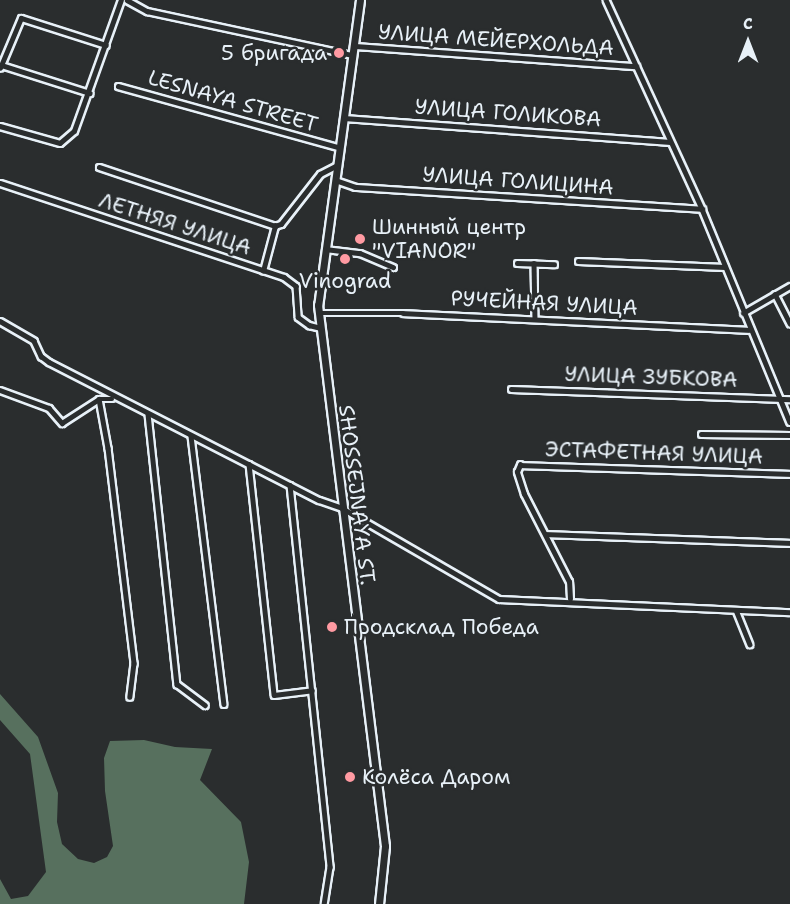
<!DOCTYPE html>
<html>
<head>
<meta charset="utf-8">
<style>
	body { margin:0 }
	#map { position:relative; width:790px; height:904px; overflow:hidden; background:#2a2d2e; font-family:"Shantell Sans",sans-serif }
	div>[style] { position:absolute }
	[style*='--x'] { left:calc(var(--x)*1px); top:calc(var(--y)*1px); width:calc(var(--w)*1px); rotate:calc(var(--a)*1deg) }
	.green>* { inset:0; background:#57705e }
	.roads { filter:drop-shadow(2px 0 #e8f1f8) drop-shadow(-2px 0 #e8f1f8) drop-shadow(0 2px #e8f1f8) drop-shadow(0 -2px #e8f1f8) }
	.street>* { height:4.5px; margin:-2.25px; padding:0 2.25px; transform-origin:2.25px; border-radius:2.25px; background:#2a2d2e }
	.secondary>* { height:7px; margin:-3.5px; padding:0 3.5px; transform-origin:3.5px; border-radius:3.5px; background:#2a2d2e }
	.dots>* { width:16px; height:16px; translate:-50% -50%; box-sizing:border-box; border:3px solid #2a2d2e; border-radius:50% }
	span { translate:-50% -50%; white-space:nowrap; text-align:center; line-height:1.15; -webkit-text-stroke:5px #2a2d2e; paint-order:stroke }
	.street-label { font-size:21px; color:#e8f1f8 }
	.poi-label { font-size:21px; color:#e8f1f8 }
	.right { translate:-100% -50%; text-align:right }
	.left { translate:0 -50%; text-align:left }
	.north { position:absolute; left:718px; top:12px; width:60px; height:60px; -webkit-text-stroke:4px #2a2d2e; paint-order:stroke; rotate:0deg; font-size:16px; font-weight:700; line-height:24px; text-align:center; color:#e8f1f8 }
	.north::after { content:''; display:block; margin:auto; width:21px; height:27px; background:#e8f1f8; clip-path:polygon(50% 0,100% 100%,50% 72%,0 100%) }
</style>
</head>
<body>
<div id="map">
	<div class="green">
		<div style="clip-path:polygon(0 694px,38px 737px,58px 793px,57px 822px,62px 844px,78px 859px,94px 863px,107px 857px,113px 846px,105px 791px,104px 758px,110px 741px,144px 740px,175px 747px,212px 749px,200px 780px,241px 822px,249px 862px,244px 904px,0 904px,0 879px,11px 899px,28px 896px,46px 872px,30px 754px,0 720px)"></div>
	</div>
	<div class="roads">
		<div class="street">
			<div style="--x:127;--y:0;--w:23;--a:29"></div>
			<div style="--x:147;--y:11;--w:210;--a:12.1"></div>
			<div style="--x:606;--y:0;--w:230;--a:65.3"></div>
			<div style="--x:702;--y:209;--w:230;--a:67.6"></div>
			<div style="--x:354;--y:46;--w:283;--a:4.1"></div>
			<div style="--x:1;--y:65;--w:93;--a:17.5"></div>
			<div style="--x:0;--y:68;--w:54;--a:-67.2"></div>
			<div style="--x:21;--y:18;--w:89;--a:17.6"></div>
			<div style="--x:118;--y:86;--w:228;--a:15.5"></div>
			<div style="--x:344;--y:118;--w:327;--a:4.2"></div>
			<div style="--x:0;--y:126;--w:62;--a:15.8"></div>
			<div style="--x:60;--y:143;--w:18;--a:-41"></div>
			<div style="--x:74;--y:131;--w:139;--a:-70.3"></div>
			<div style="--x:99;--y:167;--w:186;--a:18.5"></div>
			<div style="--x:275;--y:226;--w:6;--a:-18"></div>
			<div style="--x:281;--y:224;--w:63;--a:-52"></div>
			<div style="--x:320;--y:174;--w:18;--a:-27"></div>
			<div style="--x:335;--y:180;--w:21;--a:19"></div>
			<div style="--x:355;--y:187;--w:348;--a:3.6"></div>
			<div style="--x:0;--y:183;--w:299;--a:18.3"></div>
			<div style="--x:284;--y:277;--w:15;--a:37"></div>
			<div style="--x:296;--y:286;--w:31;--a:86"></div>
			<div style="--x:298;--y:317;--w:14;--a:36"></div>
			<div style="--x:309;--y:325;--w:12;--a:14"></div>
			<div style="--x:325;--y:249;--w:35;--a:7"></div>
			<div style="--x:360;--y:253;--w:36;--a:23"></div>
			<div style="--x:578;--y:261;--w:147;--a:2.3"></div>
			<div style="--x:517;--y:263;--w:37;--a:2"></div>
			<div style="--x:534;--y:263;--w:56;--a:89"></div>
			<div style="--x:263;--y:271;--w:47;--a:-75.1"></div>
			<div style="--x:775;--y:294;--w:33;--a:63"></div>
			<div style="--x:319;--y:313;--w:84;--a:0"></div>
			<div style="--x:403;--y:313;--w:346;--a:2.8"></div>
			<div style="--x:743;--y:313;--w:54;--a:-29.9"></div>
			<div style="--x:0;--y:321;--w:39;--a:30"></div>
			<div style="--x:34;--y:341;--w:17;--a:65"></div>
			<div style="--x:41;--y:356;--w:10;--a:37"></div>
			<div style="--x:49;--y:362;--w:303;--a:27.1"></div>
			<div style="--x:319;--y:500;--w:24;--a:19"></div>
			<div style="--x:342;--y:508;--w:181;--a:30.1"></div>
			<div style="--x:499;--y:599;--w:291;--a:2.6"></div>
			<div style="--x:511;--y:389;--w:279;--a:2.1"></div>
			<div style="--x:0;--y:390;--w:52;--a:20.2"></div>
			<div style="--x:49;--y:408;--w:20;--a:49"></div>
			<div style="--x:62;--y:423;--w:44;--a:-33"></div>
			<div style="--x:99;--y:399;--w:13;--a:0"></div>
			<div style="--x:99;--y:399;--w:50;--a:79.6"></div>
			<div style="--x:108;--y:448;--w:217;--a:83.1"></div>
			<div style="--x:134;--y:663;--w:34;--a:97"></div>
			<div style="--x:148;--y:414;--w:272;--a:83.9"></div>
			<div style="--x:177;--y:684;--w:35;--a:37"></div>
			<div style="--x:701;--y:434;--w:89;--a:0.6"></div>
			<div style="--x:191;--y:436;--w:270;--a:83"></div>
			<div style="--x:249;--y:464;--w:232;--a:83.8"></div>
			<div style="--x:274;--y:695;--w:38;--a:-7"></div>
			<div style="--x:290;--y:485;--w:384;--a:84"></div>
			<div style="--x:330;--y:867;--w:37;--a:99"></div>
			<div style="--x:546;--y:534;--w:244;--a:2.1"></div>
			<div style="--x:570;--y:599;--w:17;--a:-93"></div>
			<div style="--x:569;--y:582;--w:99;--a:-117.1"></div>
			<div style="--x:524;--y:494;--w:23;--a:-108"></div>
			<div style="--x:517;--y:472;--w:8;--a:-67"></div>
			<div style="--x:520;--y:465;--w:270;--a:1.9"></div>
			<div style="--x:736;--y:610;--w:37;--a:68"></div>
		</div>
		<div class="secondary">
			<div style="--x:360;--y:0;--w:308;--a:97.8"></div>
			<div style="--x:318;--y:305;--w:545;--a:82.94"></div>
			<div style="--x:385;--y:846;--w:58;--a:95.9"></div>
		</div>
	</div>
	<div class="dots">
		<div style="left:339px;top:53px;background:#ff9aa2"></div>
		<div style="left:360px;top:239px;background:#ff9aa2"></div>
		<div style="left:345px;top:259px;background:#ff9aa2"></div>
		<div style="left:332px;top:627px;background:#ff9aa2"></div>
		<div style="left:350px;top:777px;background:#ff9aa2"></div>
	</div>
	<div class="street-label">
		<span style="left:496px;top:40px;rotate:4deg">УЛИЦА МЕЙЕРХОЛЬДА</span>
		<span style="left:233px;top:101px;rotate:16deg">LESNAYA STREET</span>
		<span style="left:508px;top:113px;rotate:4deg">УЛИЦА ГОЛИКОВА</span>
		<span style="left:518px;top:181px;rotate:4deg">УЛИЦА ГОЛИЦИНА</span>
		<span style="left:175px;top:224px;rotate:18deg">ЛЕТНЯЯ УЛИЦА</span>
		<span style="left:544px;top:303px;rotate:3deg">РУЧЕЙНАЯ УЛИЦА</span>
		<span style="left:651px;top:377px;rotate:2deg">УЛИЦА ЗУБКОВА</span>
		<span style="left:654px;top:453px;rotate:2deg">ЭСТАФЕТНАЯ УЛИЦА</span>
		<span style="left:357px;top:495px;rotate:83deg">SHOSSEJNAYA ST.</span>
	</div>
	<div class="poi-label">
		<span class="right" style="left:327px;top:53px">5 бригада</span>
		<span class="left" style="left:372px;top:239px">Шинный центр<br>"VIANOR"</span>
		<span style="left:345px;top:281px">Vinograd</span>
		<span class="left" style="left:344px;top:627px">Продсклад Победа</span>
		<span class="left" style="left:362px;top:777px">Колёса Даром</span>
	</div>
	<div class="north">С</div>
</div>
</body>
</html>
